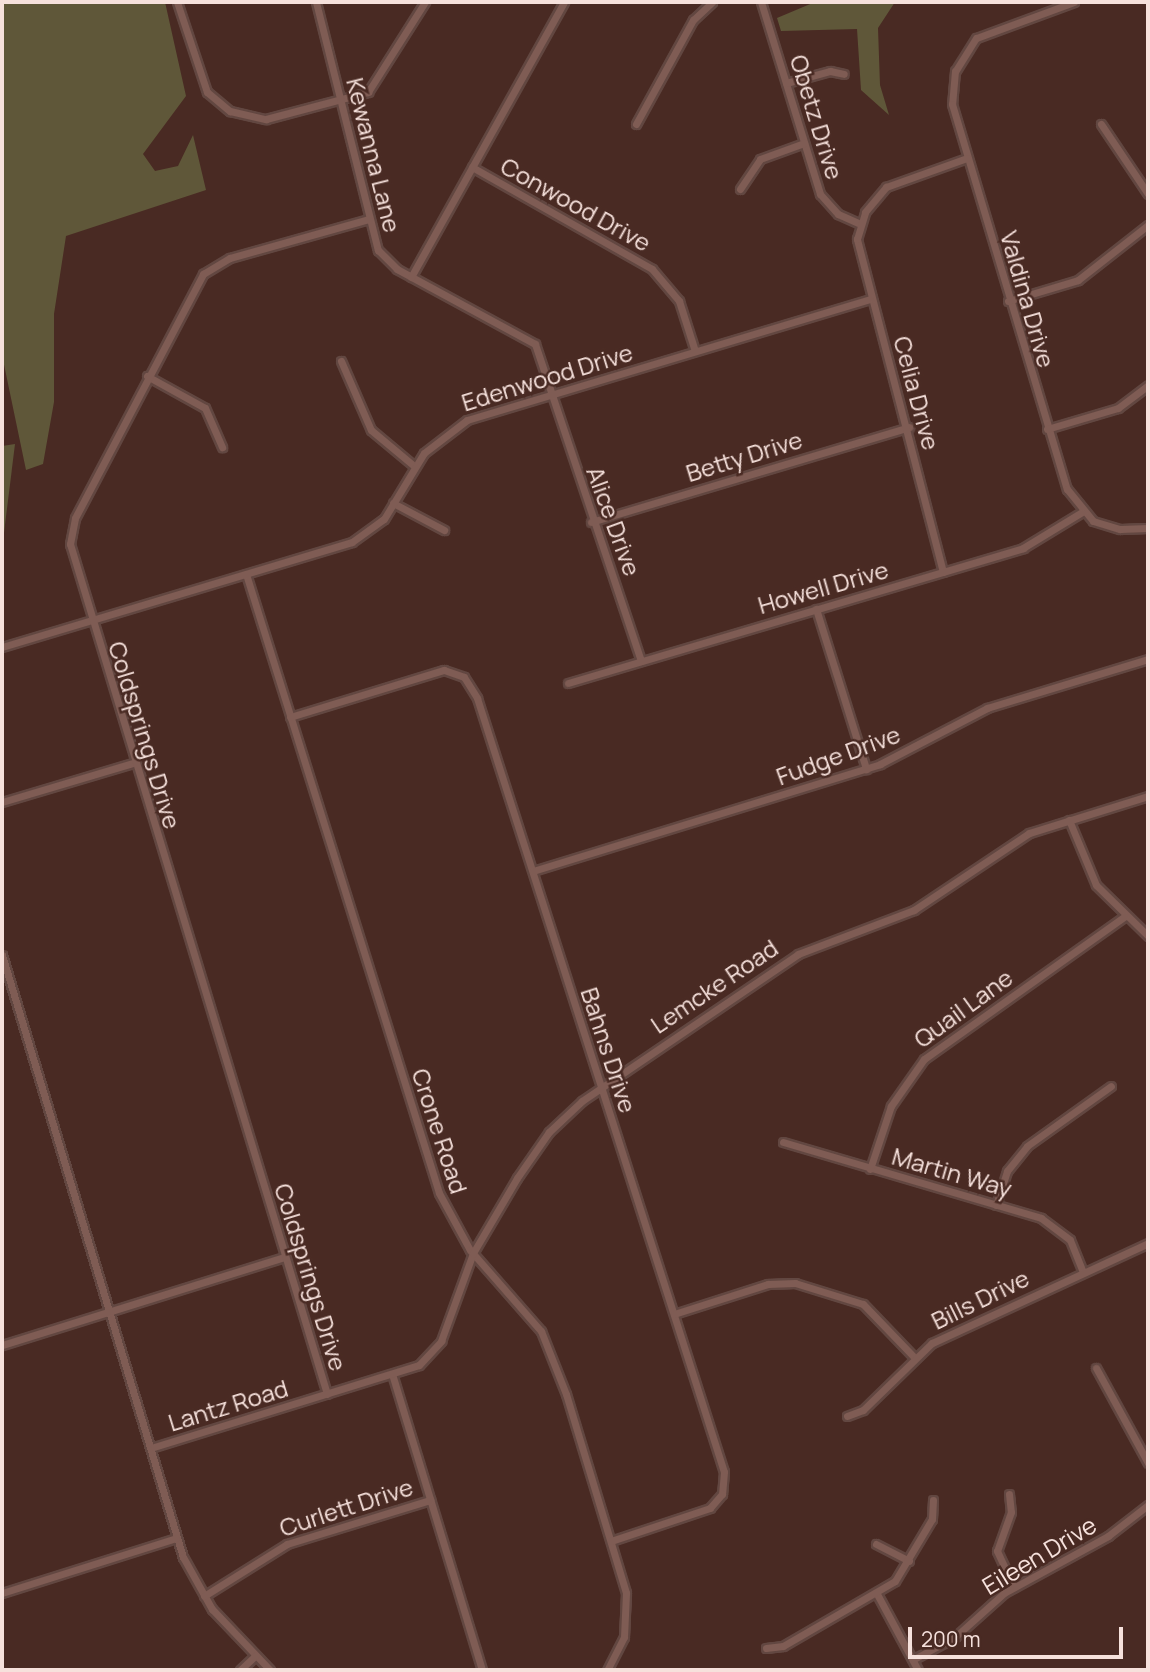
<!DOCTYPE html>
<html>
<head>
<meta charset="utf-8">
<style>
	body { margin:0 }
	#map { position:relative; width:1150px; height:1672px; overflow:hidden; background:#492a23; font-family:Manrope,sans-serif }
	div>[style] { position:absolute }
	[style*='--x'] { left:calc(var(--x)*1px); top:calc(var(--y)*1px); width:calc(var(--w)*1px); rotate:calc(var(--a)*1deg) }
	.green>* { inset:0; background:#5f5739 }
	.roads { filter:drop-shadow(2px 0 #624741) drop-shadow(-2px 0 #624741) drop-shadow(0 2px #624741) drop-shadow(0 -2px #624741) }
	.minor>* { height:7px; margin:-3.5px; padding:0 3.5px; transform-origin:3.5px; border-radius:3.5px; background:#7f5c54 }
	span { translate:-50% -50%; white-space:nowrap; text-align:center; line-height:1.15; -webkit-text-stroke:5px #492a23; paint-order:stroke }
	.street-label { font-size:24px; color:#f6e1dc }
	.frame { position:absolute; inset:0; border:4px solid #f6e1dc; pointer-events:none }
	.scale { position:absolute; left:908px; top:1627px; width:215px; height:32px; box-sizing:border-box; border:4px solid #f6e1dc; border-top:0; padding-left:9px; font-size:21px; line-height:24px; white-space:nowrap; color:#f6e1dc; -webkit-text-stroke:5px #492a23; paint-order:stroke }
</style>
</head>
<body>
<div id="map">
	<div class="green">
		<div style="clip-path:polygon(2px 2px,165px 2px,186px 96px,143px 154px,155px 171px,178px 166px,193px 135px,206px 190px,66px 236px,54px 314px,54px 402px,43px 464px,26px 470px,2px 355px)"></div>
		<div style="clip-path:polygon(815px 2px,895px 2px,878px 28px,880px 85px,889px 115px,861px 90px,857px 29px,781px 31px,777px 18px)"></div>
		<div style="clip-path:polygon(15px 444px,2px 549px,2px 446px)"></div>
	</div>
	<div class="roads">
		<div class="minor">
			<div style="--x:177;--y:2;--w:95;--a:71.6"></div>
			<div style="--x:207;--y:92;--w:30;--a:40"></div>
			<div style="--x:230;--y:111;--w:37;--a:13"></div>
			<div style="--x:266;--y:119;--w:106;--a:-14.8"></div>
			<div style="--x:368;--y:92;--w:107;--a:-57.7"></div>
			<div style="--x:316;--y:2;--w:256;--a:76"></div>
			<div style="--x:378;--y:250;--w:27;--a:45"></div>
			<div style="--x:397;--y:269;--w:157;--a:28.5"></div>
			<div style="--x:535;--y:344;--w:334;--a:71.5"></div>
			<div style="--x:761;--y:2;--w:201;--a:72.9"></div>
			<div style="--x:820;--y:194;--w:27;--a:48"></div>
			<div style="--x:838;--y:214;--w:24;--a:24"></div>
			<div style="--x:1074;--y:2;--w:104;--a:159.8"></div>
			<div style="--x:976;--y:38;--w:39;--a:122"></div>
			<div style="--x:955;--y:71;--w:33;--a:95"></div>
			<div style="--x:952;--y:104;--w:402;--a:73.4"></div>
			<div style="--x:1067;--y:489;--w:41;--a:50.9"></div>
			<div style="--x:1093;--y:521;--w:28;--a:17"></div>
			<div style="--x:1120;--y:529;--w:28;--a:-2"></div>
			<div style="--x:786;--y:83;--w:46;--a:-15.3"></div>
			<div style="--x:830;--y:71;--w:14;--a:12"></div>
			<div style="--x:636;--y:124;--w:119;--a:-61.3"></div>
			<div style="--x:693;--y:20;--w:26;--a:-43"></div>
			<div style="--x:1101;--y:124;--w:84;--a:56.1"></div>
			<div style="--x:472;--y:167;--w:207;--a:29.5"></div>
			<div style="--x:652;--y:269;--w:42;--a:49.8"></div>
			<div style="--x:679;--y:301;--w:52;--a:72.3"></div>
			<div style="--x:740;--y:189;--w:36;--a:-56"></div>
			<div style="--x:760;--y:159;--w:47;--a:-20"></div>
			<div style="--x:411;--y:277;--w:315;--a:-60.9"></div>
			<div style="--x:1008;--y:301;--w:73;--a:-16.7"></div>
			<div style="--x:1078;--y:280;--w:89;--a:-38.2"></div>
			<div style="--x:341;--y:361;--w:75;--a:66.5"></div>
			<div style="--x:371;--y:430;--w:56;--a:39.9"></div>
			<div style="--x:147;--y:376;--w:66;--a:28.9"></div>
			<div style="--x:205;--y:408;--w:43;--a:66.4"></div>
			<div style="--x:1047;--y:429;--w:74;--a:-16.5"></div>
			<div style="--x:1118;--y:408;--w:38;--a:-37"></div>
			<div style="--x:393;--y:503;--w:58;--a:27.9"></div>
			<div style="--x:591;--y:522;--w:332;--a:-16.6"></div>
			<div style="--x:943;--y:572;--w:344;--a:-104.5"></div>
			<div style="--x:857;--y:239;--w:28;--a:-73"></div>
			<div style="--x:865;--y:212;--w:33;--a:-50"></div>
			<div style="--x:886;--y:187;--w:86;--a:-19.7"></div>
			<div style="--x:246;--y:574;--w:648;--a:72.68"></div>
			<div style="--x:439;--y:1193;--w:65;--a:61.5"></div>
			<div style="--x:470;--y:1250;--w:108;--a:48.8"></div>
			<div style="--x:541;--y:1331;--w:68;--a:68.4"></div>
			<div style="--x:566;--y:1394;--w:208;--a:73.2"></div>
			<div style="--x:626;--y:1593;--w:44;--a:92.6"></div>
			<div style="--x:624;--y:1637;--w:37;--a:117"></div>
			<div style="--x:816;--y:609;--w:168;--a:72.6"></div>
			<div style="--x:2;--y:647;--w:365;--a:-16.7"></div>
			<div style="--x:352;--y:542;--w:39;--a:-36"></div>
			<div style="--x:384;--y:519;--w:77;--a:-58.8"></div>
			<div style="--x:424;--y:453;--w:54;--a:-37.5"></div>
			<div style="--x:467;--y:420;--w:421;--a:-16.7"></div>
			<div style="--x:568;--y:683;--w:475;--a:-16.5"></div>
			<div style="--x:1023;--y:548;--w:69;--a:-31.4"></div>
			<div style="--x:290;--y:717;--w:161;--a:-17"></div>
			<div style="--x:444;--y:670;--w:21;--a:19"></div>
			<div style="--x:464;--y:677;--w:25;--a:58"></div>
			<div style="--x:477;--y:698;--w:812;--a:72.3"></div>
			<div style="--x:724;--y:1472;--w:22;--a:95"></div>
			<div style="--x:722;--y:1494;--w:18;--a:131"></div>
			<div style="--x:710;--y:1508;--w:104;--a:161.6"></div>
			<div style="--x:2;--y:802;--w:137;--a:-16.6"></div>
			<div style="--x:1069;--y:820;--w:70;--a:67.4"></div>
			<div style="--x:1096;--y:885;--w:73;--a:44.4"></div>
			<div style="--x:533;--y:871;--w:363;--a:-17.1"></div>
			<div style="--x:880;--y:764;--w:121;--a:-27.6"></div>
			<div style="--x:987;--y:708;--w:168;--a:-16.9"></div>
			<div style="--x:2;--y:955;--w:629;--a:73.27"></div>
			<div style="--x:183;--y:1557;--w:60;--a:60.9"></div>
			<div style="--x:212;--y:1609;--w:84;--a:46.4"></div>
			<div style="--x:783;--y:1142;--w:269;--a:16.4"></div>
			<div style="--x:1041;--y:1218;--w:36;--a:37"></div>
			<div style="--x:1070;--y:1240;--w:35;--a:68"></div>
			<div style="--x:870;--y:1169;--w:66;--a:-71.6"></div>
			<div style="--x:891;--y:1106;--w:57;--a:-54.9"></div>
			<div style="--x:924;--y:1059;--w:247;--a:-35.4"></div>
			<div style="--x:996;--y:1205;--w:36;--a:-72"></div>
			<div style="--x:1007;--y:1171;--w:32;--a:-51"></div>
			<div style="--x:1027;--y:1146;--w:103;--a:-35.5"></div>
			<div style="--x:674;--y:1314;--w:99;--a:-17.7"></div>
			<div style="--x:768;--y:1284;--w:27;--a:-2"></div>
			<div style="--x:795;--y:1283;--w:71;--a:17.2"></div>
			<div style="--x:863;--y:1304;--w:74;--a:46.1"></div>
			<div style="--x:2;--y:1345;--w:296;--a:-17.3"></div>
			<div style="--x:1096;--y:1368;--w:108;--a:61.3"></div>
			<div style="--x:393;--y:1377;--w:306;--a:73.1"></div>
			<div style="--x:327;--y:1394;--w:888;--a:-106.82"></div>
			<div style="--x:70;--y:544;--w:26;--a:-79"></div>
			<div style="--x:75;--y:518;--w:276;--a:-62.3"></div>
			<div style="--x:203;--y:274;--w:31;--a:-31"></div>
			<div style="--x:230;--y:258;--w:144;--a:-15.7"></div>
			<div style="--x:847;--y:1416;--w:17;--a:-21"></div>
			<div style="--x:863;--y:1410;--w:96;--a:-44.2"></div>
			<div style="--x:932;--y:1343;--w:238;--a:-24.8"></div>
			<div style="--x:154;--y:1447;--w:277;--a:-17.2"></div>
			<div style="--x:419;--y:1365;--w:33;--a:-47"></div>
			<div style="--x:441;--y:1341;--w:94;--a:-70"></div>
			<div style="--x:473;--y:1253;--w:87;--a:-59.6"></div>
			<div style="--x:517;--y:1178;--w:56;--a:-55.2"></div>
			<div style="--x:549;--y:1132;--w:45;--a:-43.2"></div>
			<div style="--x:582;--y:1101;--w:261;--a:-34.2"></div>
			<div style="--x:798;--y:954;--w:124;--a:-20.8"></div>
			<div style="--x:914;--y:910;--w:138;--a:-33.8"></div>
			<div style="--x:1029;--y:833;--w:125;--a:-17.3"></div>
			<div style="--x:1009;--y:1494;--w:18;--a:84"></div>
			<div style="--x:1011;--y:1512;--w:41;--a:109.7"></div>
			<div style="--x:997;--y:1551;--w:40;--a:65"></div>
			<div style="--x:876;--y:1544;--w:37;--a:27"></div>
			<div style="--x:2;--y:1593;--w:182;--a:-17.5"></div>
			<div style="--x:877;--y:1594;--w:86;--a:61.7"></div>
			<div style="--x:204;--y:1596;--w:98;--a:-32.1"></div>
			<div style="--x:287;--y:1544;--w:150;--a:-17.1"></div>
			<div style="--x:766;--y:1648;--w:17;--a:-7"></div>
			<div style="--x:783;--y:1646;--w:129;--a:-30.1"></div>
			<div style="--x:895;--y:1581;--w:72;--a:-59.2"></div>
			<div style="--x:932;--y:1519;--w:19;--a:-87"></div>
			<div style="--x:914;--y:1659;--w:47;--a:-28.2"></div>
			<div style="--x:955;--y:1637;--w:66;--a:-41.9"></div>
			<div style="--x:1004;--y:1593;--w:119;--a:-28.7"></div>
			<div style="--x:1108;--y:1536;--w:51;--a:-37.8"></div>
			<div style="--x:240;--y:1670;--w:21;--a:-43"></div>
		</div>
	</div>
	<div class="street-label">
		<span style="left:817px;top:117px;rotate:73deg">Obetz Drive</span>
		<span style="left:374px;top:155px;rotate:76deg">Kewanna Lane</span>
		<span style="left:576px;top:204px;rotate:29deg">Conwood Drive</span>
		<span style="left:1028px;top:299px;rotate:74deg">Valdina Drive</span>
		<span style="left:547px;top:377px;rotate:-17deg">Edenwood Drive</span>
		<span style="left:917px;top:393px;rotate:75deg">Celia Drive</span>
		<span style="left:744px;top:456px;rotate:-17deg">Betty Drive</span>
		<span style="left:614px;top:521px;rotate:70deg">Alice Drive</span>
		<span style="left:823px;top:587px;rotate:-16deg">Howell Drive</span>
		<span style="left:145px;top:735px;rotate:73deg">Coldsprings Drive</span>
		<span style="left:838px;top:755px;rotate:-20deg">Fudge Drive</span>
		<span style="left:714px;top:986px;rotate:-34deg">Lemcke Road</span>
		<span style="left:963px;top:1008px;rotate:-36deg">Quail Lane</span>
		<span style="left:609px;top:1050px;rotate:72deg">Bahns Drive</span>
		<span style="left:440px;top:1131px;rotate:72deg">Crone Road</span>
		<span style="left:952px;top:1172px;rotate:16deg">Martin Way</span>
		<span style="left:311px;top:1277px;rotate:73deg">Coldsprings Drive</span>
		<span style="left:980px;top:1299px;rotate:-26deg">Bills Drive</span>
		<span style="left:228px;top:1405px;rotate:-17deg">Lantz Road</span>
		<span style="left:346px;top:1507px;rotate:-18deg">Curlett Drive</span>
		<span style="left:1039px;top:1555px;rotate:-31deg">Eileen Drive</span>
	</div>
	<div class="frame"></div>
	<div class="scale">200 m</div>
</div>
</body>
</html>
